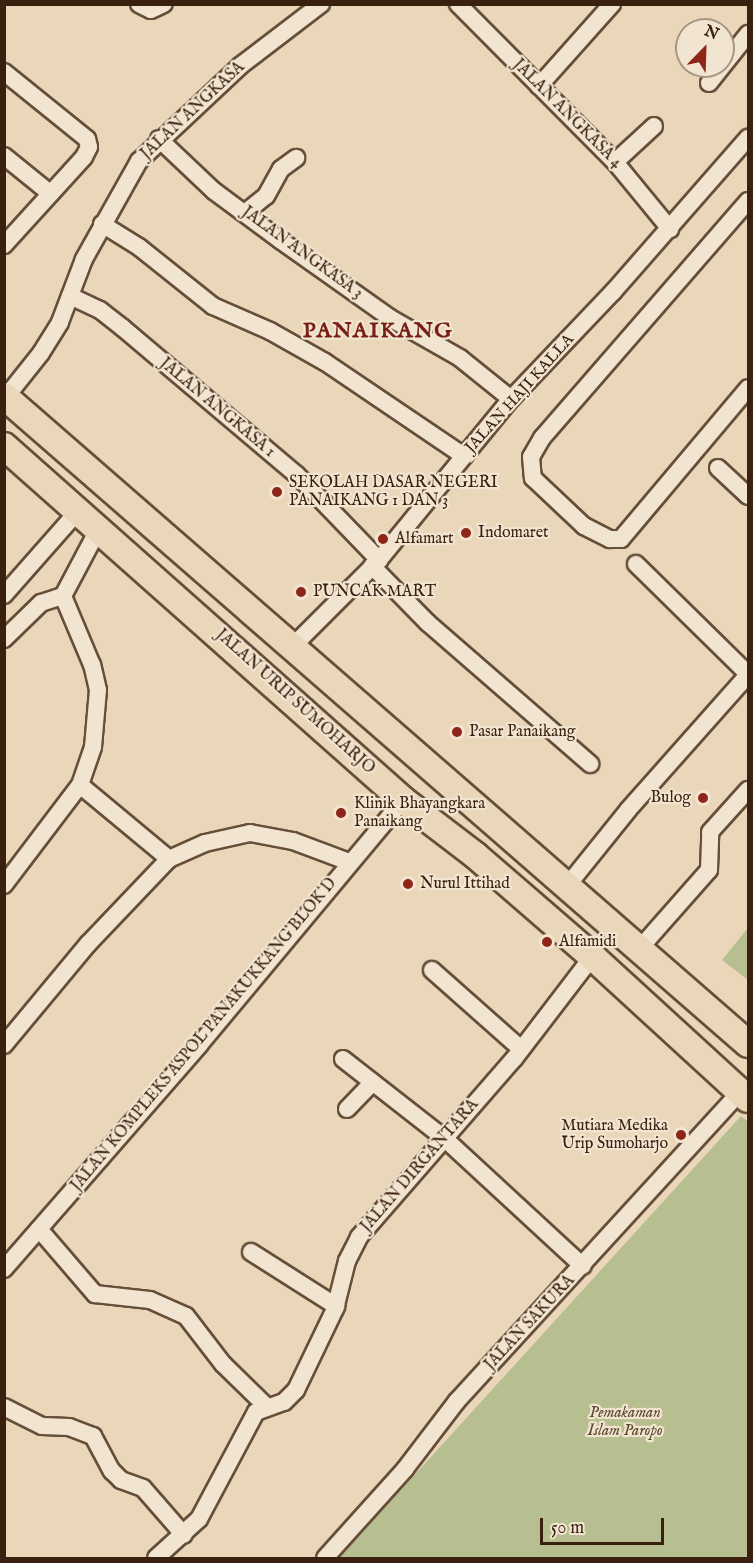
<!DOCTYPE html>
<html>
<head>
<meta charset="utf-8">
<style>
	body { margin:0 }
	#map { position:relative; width:753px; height:1563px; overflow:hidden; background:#ead7ba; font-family:"IM FELL English",serif }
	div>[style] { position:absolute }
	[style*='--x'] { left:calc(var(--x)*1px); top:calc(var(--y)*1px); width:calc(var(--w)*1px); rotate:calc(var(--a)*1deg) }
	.green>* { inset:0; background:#b7be90 }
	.roads { filter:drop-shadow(2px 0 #664e39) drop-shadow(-2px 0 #664e39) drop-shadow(0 2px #664e39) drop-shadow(0 -2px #664e39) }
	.minor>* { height:16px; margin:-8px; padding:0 8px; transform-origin:8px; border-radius:8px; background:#f1e5d2 }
	.highway>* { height:26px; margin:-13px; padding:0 13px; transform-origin:13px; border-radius:13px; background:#ead7ba }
	.dots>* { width:16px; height:16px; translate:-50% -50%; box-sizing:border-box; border:3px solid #f1e5d2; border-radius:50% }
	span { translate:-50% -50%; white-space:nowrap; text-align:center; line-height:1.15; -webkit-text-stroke:4.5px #f1e5d2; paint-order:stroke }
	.street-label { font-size:16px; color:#3a200e }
	.poi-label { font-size:16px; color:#3a200e }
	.left { translate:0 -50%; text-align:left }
	.right { translate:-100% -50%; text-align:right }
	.park-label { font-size:16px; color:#59482e; font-style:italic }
	.district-label { font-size:22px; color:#7a1f14; font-weight:700; letter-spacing:1.5px }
	.frame { position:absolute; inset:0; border:6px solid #3a200e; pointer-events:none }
	.north { position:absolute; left:675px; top:18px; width:60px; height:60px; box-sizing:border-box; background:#f1e5d2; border:2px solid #a89684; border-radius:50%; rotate:23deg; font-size:16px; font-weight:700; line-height:24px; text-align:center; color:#3a200e }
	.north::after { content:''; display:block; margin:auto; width:21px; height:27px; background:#8f2418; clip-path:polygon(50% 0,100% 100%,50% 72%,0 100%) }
	.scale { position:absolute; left:540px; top:1518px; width:124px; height:27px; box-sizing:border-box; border:3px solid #3a200e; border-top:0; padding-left:8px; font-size:18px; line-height:21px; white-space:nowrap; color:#3a200e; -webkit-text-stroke:4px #f1e5d2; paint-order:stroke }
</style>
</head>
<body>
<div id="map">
	<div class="green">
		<div style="clip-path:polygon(748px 928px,748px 980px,722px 960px)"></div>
		<div style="clip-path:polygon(741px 1116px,748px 1122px,748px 1558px,339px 1558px)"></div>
	</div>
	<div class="roads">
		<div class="minor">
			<div style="--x:139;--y:4;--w:13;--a:27"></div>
			<div style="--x:151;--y:10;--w:14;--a:-25"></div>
			<div style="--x:458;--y:4;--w:223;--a:45.2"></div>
			<div style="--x:615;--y:162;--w:87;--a:50.6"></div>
			<div style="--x:4;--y:72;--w:107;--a:38.9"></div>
			<div style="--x:87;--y:139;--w:8;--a:76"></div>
			<div style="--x:89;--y:147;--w:11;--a:117"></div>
			<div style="--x:84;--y:157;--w:119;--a:132.3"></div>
			<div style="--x:709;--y:83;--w:63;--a:-51.5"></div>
			<div style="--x:539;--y:86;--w:110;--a:-48.3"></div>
			<div style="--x:159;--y:139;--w:76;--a:43.4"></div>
			<div style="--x:214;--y:191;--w:82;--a:36.6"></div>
			<div style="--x:280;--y:240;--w:135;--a:35.3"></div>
			<div style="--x:390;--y:318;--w:81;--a:29.7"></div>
			<div style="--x:460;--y:358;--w:65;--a:38.8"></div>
			<div style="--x:4;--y:156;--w:60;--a:39"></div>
			<div style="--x:615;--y:162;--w:53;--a:-42.7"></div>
			<div style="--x:748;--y:201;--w:314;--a:131"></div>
			<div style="--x:542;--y:438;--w:22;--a:120"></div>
			<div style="--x:531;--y:457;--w:21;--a:85"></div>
			<div style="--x:533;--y:478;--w:70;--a:43.3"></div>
			<div style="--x:584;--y:526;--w:29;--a:27"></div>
			<div style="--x:610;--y:539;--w:11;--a:0"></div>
			<div style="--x:621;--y:539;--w:197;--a:-49.9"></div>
			<div style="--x:246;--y:212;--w:26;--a:-39"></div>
			<div style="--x:266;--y:196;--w:31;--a:-61"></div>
			<div style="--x:281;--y:169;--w:19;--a:-36"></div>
			<div style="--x:102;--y:224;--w:44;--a:31.9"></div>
			<div style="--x:139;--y:247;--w:95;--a:38.6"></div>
			<div style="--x:213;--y:306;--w:62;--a:23.7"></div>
			<div style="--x:270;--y:331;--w:63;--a:29.4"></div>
			<div style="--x:325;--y:362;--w:168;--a:34.1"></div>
			<div style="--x:70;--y:296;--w:33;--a:25"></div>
			<div style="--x:100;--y:310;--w:29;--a:38"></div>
			<div style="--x:123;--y:328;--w:226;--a:40.2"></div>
			<div style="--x:296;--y:474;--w:120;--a:46"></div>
			<div style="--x:6;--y:397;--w:56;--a:-51.5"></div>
			<div style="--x:41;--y:353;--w:36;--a:-58"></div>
			<div style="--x:60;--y:322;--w:67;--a:-69.1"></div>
			<div style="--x:84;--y:259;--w:112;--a:-60.7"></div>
			<div style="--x:139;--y:161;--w:139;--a:-43.2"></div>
			<div style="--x:240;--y:66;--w:102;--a:-37.4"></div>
			<div style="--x:718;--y:468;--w:41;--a:43"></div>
			<div style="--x:636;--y:564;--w:157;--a:44.5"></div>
			<div style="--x:372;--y:566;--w:80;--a:45.5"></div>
			<div style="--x:428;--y:623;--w:215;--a:41"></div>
			<div style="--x:4;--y:595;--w:112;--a:-48.6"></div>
			<div style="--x:4;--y:639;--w:52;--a:-44.2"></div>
			<div style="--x:41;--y:603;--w:23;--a:-18"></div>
			<div style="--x:291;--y:648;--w:124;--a:-45"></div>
			<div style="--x:379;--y:560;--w:208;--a:-50.7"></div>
			<div style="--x:511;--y:399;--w:148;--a:-46.4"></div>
			<div style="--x:613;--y:292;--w:205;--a:-48.8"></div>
			<div style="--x:80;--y:785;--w:116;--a:39.7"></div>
			<div style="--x:4;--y:885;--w:126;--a:-52.8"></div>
			<div style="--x:80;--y:785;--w:40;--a:-71.1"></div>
			<div style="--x:93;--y:747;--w:57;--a:-85"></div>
			<div style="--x:98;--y:690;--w:26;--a:-103"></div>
			<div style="--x:92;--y:665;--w:75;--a:-112.8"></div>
			<div style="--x:63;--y:596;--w:75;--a:-62.1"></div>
			<div style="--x:567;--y:886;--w:97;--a:-51.2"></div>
			<div style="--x:628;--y:810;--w:181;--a:-48.4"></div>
			<div style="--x:641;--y:947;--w:103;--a:-48.6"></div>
			<div style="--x:709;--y:870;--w:38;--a:-88"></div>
			<div style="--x:710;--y:832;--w:57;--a:-47.9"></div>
			<div style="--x:432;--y:970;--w:119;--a:41.6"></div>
			<div style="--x:4;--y:1045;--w:131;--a:-50.3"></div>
			<div style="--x:88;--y:944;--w:117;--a:-46.4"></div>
			<div style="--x:169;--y:859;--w:39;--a:-24"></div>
			<div style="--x:205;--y:843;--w:46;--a:-12.5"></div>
			<div style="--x:250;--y:833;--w:44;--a:10.5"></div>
			<div style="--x:293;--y:841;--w:60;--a:20.6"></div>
			<div style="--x:343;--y:1059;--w:127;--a:38"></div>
			<div style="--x:443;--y:1137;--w:190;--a:42.7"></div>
			<div style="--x:347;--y:1109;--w:37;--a:-46"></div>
			<div style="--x:39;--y:1229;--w:86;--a:49.3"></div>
			<div style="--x:95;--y:1294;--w:55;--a:6.2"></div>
			<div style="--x:150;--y:1300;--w:39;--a:24"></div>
			<div style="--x:186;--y:1316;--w:61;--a:52.4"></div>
			<div style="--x:223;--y:1364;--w:60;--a:44.3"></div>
			<div style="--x:251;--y:1252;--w:101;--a:32.4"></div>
			<div style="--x:4;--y:1269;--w:298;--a:-48.9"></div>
			<div style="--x:200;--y:1044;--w:317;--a:-50.2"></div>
			<div style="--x:4;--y:1407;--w:42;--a:26.6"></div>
			<div style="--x:42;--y:1426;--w:27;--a:2"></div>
			<div style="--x:69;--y:1427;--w:26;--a:21"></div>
			<div style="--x:93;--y:1436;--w:40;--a:62"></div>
			<div style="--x:112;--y:1471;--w:13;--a:45"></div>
			<div style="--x:121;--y:1480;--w:23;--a:20"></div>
			<div style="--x:143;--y:1488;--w:62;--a:48.9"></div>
			<div style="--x:156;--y:1558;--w:58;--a:-42.2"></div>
			<div style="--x:199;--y:1519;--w:121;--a:-62"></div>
			<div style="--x:256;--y:1412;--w:30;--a:-20"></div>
			<div style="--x:284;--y:1402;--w:17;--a:-45"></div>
			<div style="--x:296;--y:1390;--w:90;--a:-64.3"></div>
			<div style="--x:335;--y:1309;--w:49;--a:-76"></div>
			<div style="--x:347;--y:1261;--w:27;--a:-63"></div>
			<div style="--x:359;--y:1237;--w:236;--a:-49"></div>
			<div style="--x:514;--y:1059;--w:128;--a:-52.6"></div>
			<div style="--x:325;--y:1558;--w:120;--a:-48"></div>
			<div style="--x:405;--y:1469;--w:86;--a:-52.6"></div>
			<div style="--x:457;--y:1401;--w:419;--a:-47.5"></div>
		</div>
		<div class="highway">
			<div style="--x:4;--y:396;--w:987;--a:41.05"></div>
			<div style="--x:4;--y:446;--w:533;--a:41.58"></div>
			<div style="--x:403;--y:800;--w:91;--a:37.4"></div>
			<div style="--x:475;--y:855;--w:159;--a:40.9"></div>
			<div style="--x:595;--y:959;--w:207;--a:42.5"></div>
		</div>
	</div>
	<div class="dots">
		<div style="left:277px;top:492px;background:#8f2418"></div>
		<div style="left:466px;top:533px;background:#8f2418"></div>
		<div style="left:383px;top:539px;background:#8f2418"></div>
		<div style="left:301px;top:592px;background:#8f2418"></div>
		<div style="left:457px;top:732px;background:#8f2418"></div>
		<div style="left:703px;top:798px;background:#8f2418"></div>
		<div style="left:341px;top:813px;background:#8f2418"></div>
		<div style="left:408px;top:884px;background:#8f2418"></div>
		<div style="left:547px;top:942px;background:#8f2418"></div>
		<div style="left:681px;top:1135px;background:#8f2418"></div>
	</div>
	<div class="street-label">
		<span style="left:193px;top:111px;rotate:-43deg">JALAN ANGKASA</span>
		<span style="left:567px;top:114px;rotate:45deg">JALAN ANGKASA 4</span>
		<span style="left:302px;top:253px;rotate:36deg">JALAN ANGKASA 3</span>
		<span style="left:520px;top:394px;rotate:-48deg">JALAN HAJI KALLA</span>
		<span style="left:217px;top:408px;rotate:40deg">JALAN ANGKASA 1</span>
		<span style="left:295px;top:702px;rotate:42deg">JALAN URIP SUMOHARJO</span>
		<span style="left:204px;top:1035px;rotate:-50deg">JALAN KOMPLEKS ASPOL PANAKUKKANG BLOK D</span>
		<span style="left:420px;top:1166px;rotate:-49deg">JALAN DIRGANTARA</span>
		<span style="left:530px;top:1323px;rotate:-47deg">JALAN SAKURA</span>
	</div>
	<div class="poi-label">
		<span class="left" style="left:289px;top:492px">SEKOLAH DASAR NEGERI<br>PANAIKANG 1 DAN 3</span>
		<span class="left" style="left:478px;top:533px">Indomaret</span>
		<span class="left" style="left:395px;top:539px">Alfamart</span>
		<span class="left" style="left:313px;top:592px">PUNCAK MART</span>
		<span class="left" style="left:469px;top:732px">Pasar Panaikang</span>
		<span class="right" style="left:691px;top:798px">Bulog</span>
		<span class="left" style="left:354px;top:813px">Klinik Bhayangkara<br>Panaikang</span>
		<span class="left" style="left:420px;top:884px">Nurul Ittihad</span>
		<span class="left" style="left:559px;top:942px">Alfamidi</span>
		<span class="right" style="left:668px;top:1135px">Mutiara Medika<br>Urip Sumoharjo</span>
	</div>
	<div class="park-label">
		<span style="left:625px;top:1422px">Pemakaman<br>Islam Paropo</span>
	</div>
	<div class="district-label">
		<span style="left:378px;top:332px">PANAIKANG</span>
	</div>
	<div class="frame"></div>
	<div class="north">N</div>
	<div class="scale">50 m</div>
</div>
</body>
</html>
